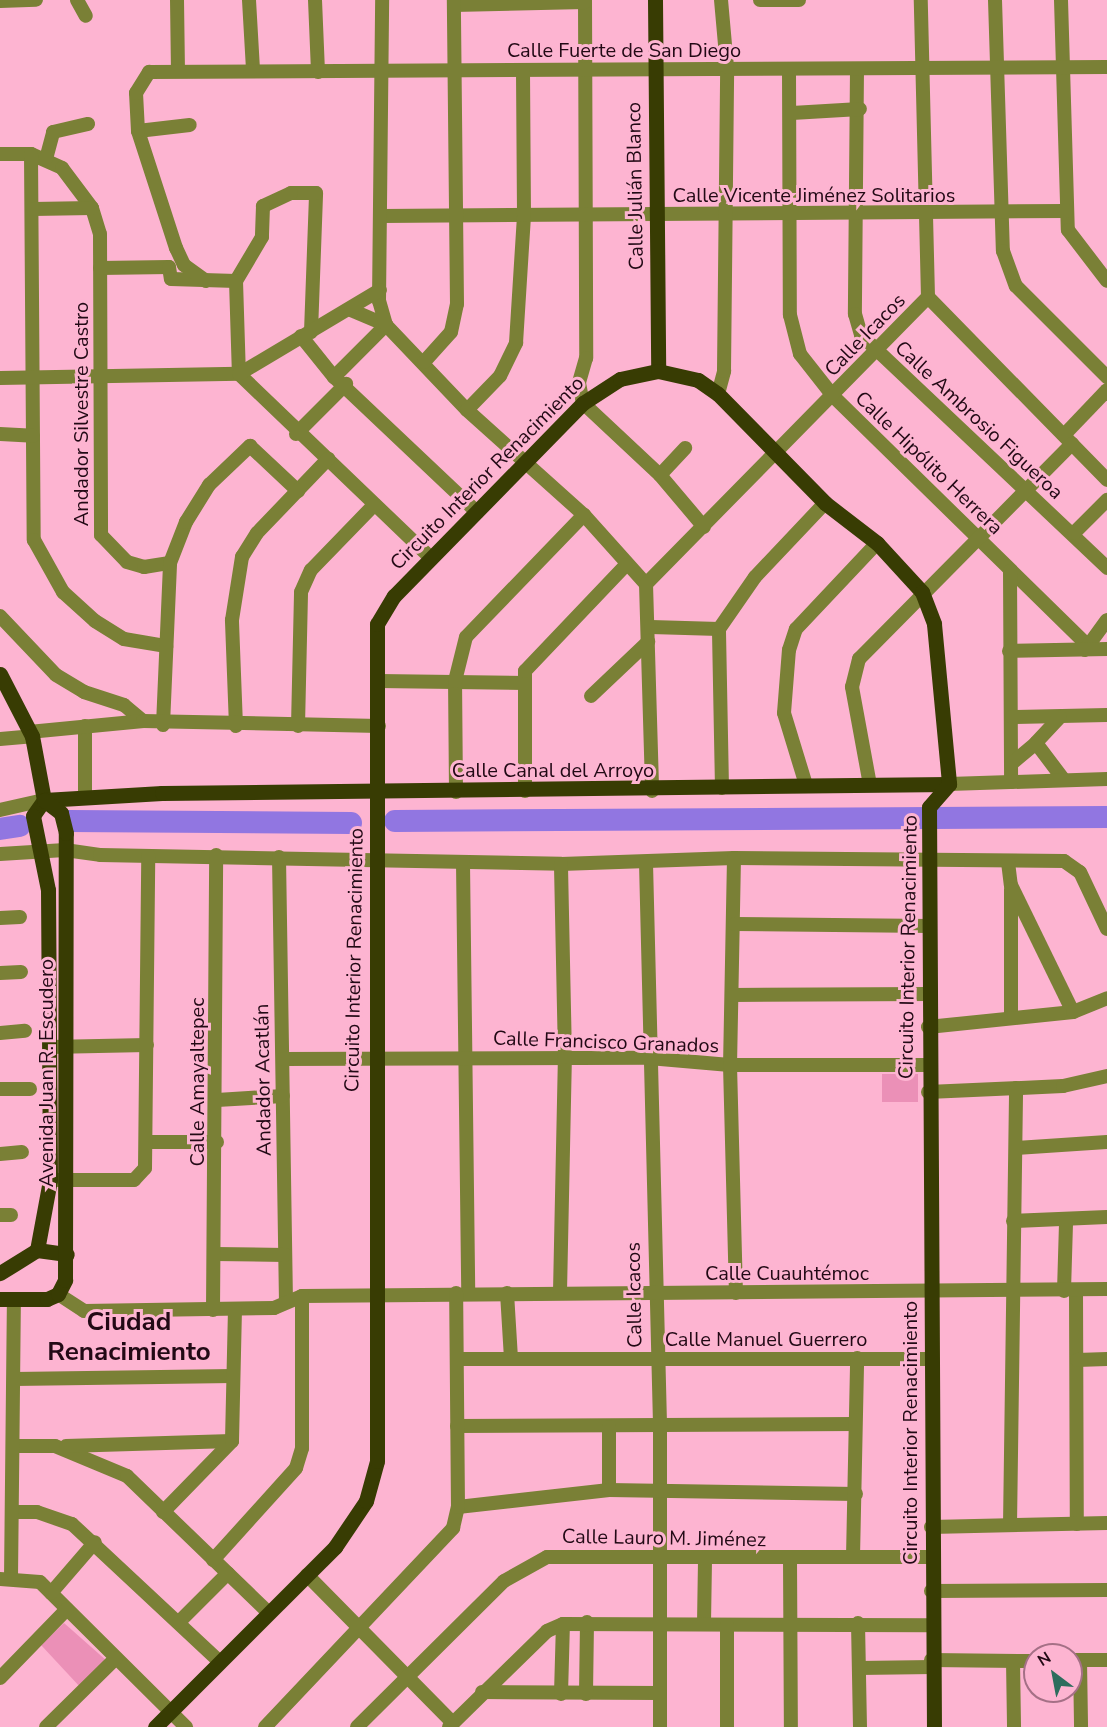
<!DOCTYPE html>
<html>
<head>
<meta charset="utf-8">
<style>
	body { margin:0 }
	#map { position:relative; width:1107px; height:1727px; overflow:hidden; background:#fdb4d1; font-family:"Nunito Sans",sans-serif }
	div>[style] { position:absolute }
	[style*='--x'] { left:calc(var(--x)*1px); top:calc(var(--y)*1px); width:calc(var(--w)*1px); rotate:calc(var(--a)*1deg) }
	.green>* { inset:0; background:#eb90b7; transform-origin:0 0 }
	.river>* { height:22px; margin:-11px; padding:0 11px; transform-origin:11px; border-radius:11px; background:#9176e1 }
	.minor>* { height:14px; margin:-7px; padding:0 7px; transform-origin:7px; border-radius:7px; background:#7a8036 }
	.major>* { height:15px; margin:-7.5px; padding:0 7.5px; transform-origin:7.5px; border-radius:7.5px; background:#383c03 }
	span { translate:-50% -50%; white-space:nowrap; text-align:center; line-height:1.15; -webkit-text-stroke:6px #fdb4d1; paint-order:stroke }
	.street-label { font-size:20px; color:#220915 }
	.district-label { font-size:26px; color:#220915; font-weight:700 }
	.north { position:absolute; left:1023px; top:1643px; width:60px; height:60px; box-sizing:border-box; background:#fdb4d1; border:2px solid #a57086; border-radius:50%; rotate:328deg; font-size:16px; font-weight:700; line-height:24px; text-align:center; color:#220915 }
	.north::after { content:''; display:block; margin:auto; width:21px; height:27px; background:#2d6d5d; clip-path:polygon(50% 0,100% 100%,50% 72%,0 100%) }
</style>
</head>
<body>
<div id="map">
	<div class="green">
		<div style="left:882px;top:1074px;width:36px;height:28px"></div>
		<div style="clip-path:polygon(64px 1623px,107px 1661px,81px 1688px,41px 1645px)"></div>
	</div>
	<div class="river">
		<div style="--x:68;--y:821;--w:283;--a:0.4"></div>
		<div style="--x:395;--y:821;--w:712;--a:-0.32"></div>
		<div style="--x:0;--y:829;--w:20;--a:-9"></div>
	</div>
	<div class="minor">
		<div style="--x:77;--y:0;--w:18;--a:61"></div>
		<div style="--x:177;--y:0;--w:70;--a:89.2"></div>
		<div style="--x:249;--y:0;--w:69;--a:86.7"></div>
		<div style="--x:315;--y:0;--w:72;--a:87.6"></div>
		<div style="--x:585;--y:0;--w:358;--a:89.8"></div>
		<div style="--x:586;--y:358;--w:26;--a:106"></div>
		<div style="--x:579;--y:383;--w:20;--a:79"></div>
		<div style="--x:583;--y:403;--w:105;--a:43.1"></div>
		<div style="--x:660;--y:475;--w:68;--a:49.8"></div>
		<div style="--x:760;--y:0;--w:39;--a:0"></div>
		<div style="--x:995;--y:0;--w:251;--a:88.2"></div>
		<div style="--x:1003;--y:251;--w:37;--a:70"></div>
		<div style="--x:1016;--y:286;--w:129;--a:45"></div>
		<div style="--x:1061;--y:0;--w:230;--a:88.3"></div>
		<div style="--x:1068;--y:230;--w:64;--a:52.6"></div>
		<div style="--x:0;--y:1;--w:36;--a:-2"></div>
		<div style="--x:454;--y:5;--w:131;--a:-1.3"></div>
		<div style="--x:857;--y:69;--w:245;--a:90.5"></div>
		<div style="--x:855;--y:314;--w:22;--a:74"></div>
		<div style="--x:861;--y:335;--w:339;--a:43.4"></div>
		<div style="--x:789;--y:70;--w:245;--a:89.8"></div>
		<div style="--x:790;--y:315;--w:40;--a:75.6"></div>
		<div style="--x:800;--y:354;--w:53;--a:51.8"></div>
		<div style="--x:833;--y:396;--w:354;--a:44.4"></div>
		<div style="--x:792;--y:113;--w:68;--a:-3.4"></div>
		<div style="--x:138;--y:131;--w:52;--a:-6.6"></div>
		<div style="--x:0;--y:154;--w:31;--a:0"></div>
		<div style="--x:31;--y:154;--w:34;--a:24"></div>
		<div style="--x:62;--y:168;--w:50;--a:53.1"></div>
		<div style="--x:92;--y:208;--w:27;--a:73"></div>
		<div style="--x:100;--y:234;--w:301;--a:89.8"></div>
		<div style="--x:101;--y:535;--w:37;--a:46"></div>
		<div style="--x:127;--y:562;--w:18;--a:16"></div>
		<div style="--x:144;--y:567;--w:26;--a:-9"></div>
		<div style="--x:31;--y:154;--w:386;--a:89.6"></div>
		<div style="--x:34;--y:540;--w:60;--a:60.9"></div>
		<div style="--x:63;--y:592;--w:43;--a:42.2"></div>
		<div style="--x:95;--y:621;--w:34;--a:32"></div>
		<div style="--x:124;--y:639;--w:43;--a:9.5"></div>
		<div style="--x:46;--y:159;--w:28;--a:-75"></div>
		<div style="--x:53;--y:132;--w:36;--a:-13"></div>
		<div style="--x:33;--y:209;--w:59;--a:-1"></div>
		<div style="--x:382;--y:216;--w:684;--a:-0.42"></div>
		<div style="--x:100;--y:268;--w:69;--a:-0.8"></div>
		<div style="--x:169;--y:267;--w:12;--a:81"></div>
		<div style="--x:171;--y:279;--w:65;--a:1.8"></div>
		<div style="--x:206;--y:281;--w:27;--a:-144"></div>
		<div style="--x:184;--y:265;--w:19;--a:-115"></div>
		<div style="--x:176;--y:248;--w:123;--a:-108"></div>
		<div style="--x:138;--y:131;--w:38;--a:-93"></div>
		<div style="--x:136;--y:93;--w:25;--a:-58"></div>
		<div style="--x:149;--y:72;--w:958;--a:-0.3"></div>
		<div style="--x:928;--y:297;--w:256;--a:45.6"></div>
		<div style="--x:351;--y:310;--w:38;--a:23"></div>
		<div style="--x:386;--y:325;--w:117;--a:46.4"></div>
		<div style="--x:467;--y:410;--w:157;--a:41.9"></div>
		<div style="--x:584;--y:515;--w:93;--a:48.1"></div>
		<div style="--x:311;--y:332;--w:139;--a:-87.9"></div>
		<div style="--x:316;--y:193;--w:25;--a:180"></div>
		<div style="--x:291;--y:193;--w:31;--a:155"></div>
		<div style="--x:263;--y:206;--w:31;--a:92"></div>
		<div style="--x:262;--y:237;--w:51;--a:120.6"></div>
		<div style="--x:236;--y:281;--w:93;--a:88.2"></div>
		<div style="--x:239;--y:374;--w:266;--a:43.8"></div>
		<div style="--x:301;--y:336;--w:53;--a:51.2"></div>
		<div style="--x:334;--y:377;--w:197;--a:43.4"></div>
		<div style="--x:424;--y:362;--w:40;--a:-48"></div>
		<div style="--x:451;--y:332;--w:29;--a:-78"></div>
		<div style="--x:457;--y:304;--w:304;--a:-90.6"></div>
		<div style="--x:334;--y:377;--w:74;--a:-45"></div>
		<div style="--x:386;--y:325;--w:25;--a:-106"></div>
		<div style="--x:379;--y:301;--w:301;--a:-89.4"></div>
		<div style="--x:0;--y:378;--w:239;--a:-1"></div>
		<div style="--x:239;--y:374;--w:164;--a:-30.8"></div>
		<div style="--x:718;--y:394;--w:24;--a:-75"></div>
		<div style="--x:724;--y:371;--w:304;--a:-89.4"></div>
		<div style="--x:727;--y:67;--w:67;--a:-95.1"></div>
		<div style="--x:467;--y:410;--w:47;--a:-45.9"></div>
		<div style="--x:500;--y:376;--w:37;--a:-64"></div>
		<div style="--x:516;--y:343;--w:128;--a:-86.4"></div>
		<div style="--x:524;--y:215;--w:145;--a:-90.4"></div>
		<div style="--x:0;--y:434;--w:33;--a:3"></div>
		<div style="--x:296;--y:434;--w:71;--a:-45"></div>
		<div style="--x:1064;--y:435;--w:62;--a:-46.3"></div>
		<div style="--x:660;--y:475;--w:37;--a:-47"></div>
		<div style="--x:1074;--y:533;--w:47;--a:-45"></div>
		<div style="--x:1010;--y:571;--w:211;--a:89.7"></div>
		<div style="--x:646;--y:584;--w:402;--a:-45.5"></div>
		<div style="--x:928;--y:297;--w:297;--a:-91.4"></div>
		<div style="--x:646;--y:584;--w:207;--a:88.3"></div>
		<div style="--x:0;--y:616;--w:81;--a:46.5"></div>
		<div style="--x:56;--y:675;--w:33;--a:31"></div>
		<div style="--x:84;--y:692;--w:42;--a:18"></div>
		<div style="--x:124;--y:705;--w:25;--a:40"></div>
		<div style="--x:651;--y:627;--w:68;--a:1.7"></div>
		<div style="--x:1085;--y:650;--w:37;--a:-54"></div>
		<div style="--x:1009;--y:651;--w:98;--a:-1.2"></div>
		<div style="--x:379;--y:681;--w:146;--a:0.8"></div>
		<div style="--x:591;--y:696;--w:79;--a:-43.5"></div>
		<div style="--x:1012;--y:717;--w:95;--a:-1.2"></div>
		<div style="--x:1060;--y:717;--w:35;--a:133"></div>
		<div style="--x:1036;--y:743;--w:46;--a:52.9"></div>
		<div style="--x:163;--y:725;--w:162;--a:-87.5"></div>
		<div style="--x:170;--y:563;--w:44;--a:-68.7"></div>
		<div style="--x:186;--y:522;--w:44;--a:-58.1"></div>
		<div style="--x:209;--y:485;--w:57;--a:-43.6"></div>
		<div style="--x:250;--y:446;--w:66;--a:43.2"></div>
		<div style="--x:85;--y:726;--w:70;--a:90"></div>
		<div style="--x:236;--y:726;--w:106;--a:-92.2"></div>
		<div style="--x:232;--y:620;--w:64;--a:-81"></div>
		<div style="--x:242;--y:557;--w:28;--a:-58"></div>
		<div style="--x:257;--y:533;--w:103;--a:-46.2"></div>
		<div style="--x:298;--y:726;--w:134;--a:-88.7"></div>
		<div style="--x:301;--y:592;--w:24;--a:-66"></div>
		<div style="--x:311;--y:570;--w:91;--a:-45.9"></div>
		<div style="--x:29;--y:732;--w:115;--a:-5.5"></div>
		<div style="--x:143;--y:721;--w:236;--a:1.2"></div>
		<div style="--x:0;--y:739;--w:32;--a:-5"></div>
		<div style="--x:1011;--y:764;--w:33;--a:-40"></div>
		<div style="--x:949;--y:784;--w:158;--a:-1.8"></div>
		<div style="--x:806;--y:785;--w:75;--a:-107"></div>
		<div style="--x:784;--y:713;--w:63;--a:-85.5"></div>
		<div style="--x:789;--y:650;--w:22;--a:-72"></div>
		<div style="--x:796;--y:629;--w:118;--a:-46.7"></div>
		<div style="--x:870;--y:785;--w:100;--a:-100.4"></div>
		<div style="--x:852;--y:687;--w:29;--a:-76"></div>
		<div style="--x:859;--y:659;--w:303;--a:-45.3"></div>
		<div style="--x:722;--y:788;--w:159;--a:-91.1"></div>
		<div style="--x:719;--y:629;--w:63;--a:-55.3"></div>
		<div style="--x:755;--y:577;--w:102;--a:-46.6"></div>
		<div style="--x:525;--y:791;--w:120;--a:-90"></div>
		<div style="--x:525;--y:671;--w:146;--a:-46.4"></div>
		<div style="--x:456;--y:792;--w:111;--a:-90.5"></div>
		<div style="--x:455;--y:681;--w:45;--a:-76"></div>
		<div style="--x:466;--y:637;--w:170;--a:-46"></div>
		<div style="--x:0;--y:810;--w:45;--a:-12.8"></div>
		<div style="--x:0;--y:854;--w:65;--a:-3.5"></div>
		<div style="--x:65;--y:850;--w:35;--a:8"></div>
		<div style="--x:100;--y:855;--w:461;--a:1.1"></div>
		<div style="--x:561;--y:864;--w:173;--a:-2"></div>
		<div style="--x:734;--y:858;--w:330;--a:0.5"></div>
		<div style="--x:1064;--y:861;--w:19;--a:35"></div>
		<div style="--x:1080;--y:872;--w:63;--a:64.7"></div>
		<div style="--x:279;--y:857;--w:445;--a:89.1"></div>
		<div style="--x:734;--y:858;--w:207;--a:91.1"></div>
		<div style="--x:730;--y:1065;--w:228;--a:88.5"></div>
		<div style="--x:1008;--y:862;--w:23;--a:83"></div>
		<div style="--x:1011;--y:885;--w:141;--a:64"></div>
		<div style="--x:463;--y:863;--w:430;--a:89.3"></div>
		<div style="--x:646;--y:863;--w:562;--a:88.57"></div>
		<div style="--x:660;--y:1425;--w:302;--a:90"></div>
		<div style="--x:1011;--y:889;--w:127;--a:90"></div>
		<div style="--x:0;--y:918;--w:20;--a:-3"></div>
		<div style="--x:735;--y:924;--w:195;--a:0.6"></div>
		<div style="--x:0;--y:973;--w:21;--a:-3"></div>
		<div style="--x:732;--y:995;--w:197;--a:-0.3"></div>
		<div style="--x:928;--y:1027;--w:146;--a:-5.9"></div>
		<div style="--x:1073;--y:1012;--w:37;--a:-22"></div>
		<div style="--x:0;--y:1033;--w:25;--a:-5"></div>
		<div style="--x:50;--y:1047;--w:97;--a:-1.2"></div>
		<div style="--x:283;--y:1059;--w:366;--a:-0.2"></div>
		<div style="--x:649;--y:1058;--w:81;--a:4.9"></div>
		<div style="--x:730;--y:1065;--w:198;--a:0"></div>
		<div style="--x:0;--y:1089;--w:30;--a:0"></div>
		<div style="--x:928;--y:1092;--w:135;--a:-2.5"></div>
		<div style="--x:1063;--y:1086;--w:45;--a:-12.8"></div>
		<div style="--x:217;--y:1100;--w:66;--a:-3.5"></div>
		<div style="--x:147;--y:1142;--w:70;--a:0"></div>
		<div style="--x:1016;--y:1148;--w:91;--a:-3.8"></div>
		<div style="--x:0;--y:1154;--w:22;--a:-5"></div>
		<div style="--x:54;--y:1180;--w:80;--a:0"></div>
		<div style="--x:134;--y:1180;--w:16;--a:-47"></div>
		<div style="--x:145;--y:1168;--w:312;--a:-89.4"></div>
		<div style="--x:0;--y:1215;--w:11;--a:0"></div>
		<div style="--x:1013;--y:1221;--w:94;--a:-2.4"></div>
		<div style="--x:215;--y:1254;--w:70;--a:0.8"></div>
		<div style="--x:1064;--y:1291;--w:69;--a:-88.3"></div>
		<div style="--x:1076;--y:1291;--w:233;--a:89.8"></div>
		<div style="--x:560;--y:1292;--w:235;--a:-88.8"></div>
		<div style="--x:565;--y:1057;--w:193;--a:-91.2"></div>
		<div style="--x:507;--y:1293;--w:66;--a:86.5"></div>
		<div style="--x:58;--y:1294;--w:31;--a:33"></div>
		<div style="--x:84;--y:1311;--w:190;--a:-0.9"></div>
		<div style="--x:274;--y:1308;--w:30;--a:-23"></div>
		<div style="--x:302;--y:1296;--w:805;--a:-0.5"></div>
		<div style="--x:213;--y:1310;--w:455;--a:-89.6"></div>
		<div style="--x:457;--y:1359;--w:474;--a:0"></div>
		<div style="--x:1077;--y:1360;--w:30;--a:-2"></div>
		<div style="--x:14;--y:1379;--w:219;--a:-0.8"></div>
		<div style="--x:457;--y:1426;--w:398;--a:-0.3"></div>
		<div style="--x:609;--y:1427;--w:63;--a:90"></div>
		<div style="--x:13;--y:1446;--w:42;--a:0"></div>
		<div style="--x:55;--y:1446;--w:78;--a:22.6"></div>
		<div style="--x:127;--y:1476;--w:197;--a:44"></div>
		<div style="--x:66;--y:1446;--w:166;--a:-1.7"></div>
		<div style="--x:458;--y:1507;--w:152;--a:-6.4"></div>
		<div style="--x:609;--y:1490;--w:247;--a:0.9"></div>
		<div style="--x:12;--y:1512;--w:25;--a:0"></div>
		<div style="--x:37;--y:1512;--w:37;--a:19"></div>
		<div style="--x:72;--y:1524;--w:201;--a:43"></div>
		<div style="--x:163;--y:1512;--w:99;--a:-45.8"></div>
		<div style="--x:232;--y:1441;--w:131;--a:-88.7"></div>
		<div style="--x:1010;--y:1525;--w:437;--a:-89.2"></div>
		<div style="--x:931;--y:1527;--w:176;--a:-1.3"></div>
		<div style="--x:853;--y:1557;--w:199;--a:-88.8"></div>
		<div style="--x:790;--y:1559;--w:168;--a:89.7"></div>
		<div style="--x:213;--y:1560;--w:124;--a:-47.9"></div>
		<div style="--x:296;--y:1468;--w:21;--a:-73"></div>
		<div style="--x:302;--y:1448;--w:152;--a:-90"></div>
		<div style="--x:307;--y:1575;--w:208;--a:45.4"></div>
		<div style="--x:11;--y:1578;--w:279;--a:-89.4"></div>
		<div style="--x:0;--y:1579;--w:40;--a:4.3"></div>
		<div style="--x:40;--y:1582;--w:206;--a:44.8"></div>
		<div style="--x:931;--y:1591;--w:176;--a:-0.3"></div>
		<div style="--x:51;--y:1593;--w:67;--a:-49.2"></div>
		<div style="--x:179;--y:1622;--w:69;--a:-45"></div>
		<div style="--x:858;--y:1623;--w:104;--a:88.9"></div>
		<div style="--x:704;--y:1624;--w:65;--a:-89.1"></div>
		<div style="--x:931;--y:1660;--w:104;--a:0.6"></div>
		<div style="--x:1071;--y:1660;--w:36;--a:0"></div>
		<div style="--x:1080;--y:1660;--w:67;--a:89.1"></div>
		<div style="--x:1013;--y:1661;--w:66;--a:89.1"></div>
		<div style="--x:859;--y:1668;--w:74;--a:-0.8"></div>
		<div style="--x:0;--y:1678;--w:96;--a:-45.8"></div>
		<div style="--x:482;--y:1692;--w:178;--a:0.3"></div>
		<div style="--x:561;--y:1694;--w:70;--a:-88.4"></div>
		<div style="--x:586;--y:1694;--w:72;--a:-89.2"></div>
		<div style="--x:46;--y:1727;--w:98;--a:-44.6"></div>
		<div style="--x:265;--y:1727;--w:274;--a:-46.6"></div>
		<div style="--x:453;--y:1528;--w:22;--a:-77"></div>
		<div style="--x:458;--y:1507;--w:214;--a:-90.5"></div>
		<div style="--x:357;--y:1727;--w:207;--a:-44.8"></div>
		<div style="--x:504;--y:1581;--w:49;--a:-29.2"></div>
		<div style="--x:547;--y:1557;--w:384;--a:0"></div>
		<div style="--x:449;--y:1727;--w:137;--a:-44.4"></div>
		<div style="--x:547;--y:1631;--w:17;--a:-24"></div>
		<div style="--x:563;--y:1624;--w:368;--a:0.2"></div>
		<div style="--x:727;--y:1727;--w:102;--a:-90"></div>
	</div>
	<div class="major">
		<div style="--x:655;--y:0;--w:371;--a:89.5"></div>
		<div style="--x:0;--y:674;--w:70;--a:62.7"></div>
		<div style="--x:32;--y:736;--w:65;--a:79.4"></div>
		<div style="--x:44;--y:800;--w:19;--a:125"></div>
		<div style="--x:33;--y:816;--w:76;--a:78.5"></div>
		<div style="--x:48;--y:890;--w:290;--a:89.6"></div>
		<div style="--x:50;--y:1180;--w:71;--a:100.5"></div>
		<div style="--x:37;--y:1250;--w:44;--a:148.1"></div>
		<div style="--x:44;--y:800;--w:118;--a:-3.4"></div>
		<div style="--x:162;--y:793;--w:787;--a:-0.66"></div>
		<div style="--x:37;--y:1250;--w:30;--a:8"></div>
		<div style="--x:0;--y:1299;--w:47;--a:0"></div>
		<div style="--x:47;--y:1299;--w:12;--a:-24"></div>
		<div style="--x:58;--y:1294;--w:16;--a:-63"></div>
		<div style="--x:65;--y:1280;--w:447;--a:-89.9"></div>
		<div style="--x:66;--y:833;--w:21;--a:-104"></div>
		<div style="--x:61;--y:813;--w:21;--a:-143"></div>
		<div style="--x:155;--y:1727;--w:255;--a:-45"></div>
		<div style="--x:335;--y:1547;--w:55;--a:-56"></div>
		<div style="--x:366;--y:1501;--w:41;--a:-74.6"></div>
		<div style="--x:377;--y:1461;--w:837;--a:-90"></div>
		<div style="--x:377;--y:624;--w:33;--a:-59"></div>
		<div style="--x:394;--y:596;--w:270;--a:-45.6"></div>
		<div style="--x:583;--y:403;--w:44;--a:-33"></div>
		<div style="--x:620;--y:379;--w:39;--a:-12"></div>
		<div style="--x:658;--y:371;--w:41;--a:12.7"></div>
		<div style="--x:698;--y:380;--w:24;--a:35"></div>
		<div style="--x:718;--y:394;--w:153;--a:45.5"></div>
		<div style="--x:825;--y:503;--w:66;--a:37.6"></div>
		<div style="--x:877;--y:543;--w:67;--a:47.4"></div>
		<div style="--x:922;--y:592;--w:34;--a:69"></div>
		<div style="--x:934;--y:624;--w:161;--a:84.6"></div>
		<div style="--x:949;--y:784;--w:30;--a:131"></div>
		<div style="--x:929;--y:807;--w:920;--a:89.69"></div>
	</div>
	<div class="street-label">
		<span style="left:624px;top:50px">Calle Fuerte de San Diego</span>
		<span style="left:635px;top:186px;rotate:-91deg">Calle Julián Blanco</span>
		<span style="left:814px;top:195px">Calle Vicente Jiménez Solitarios</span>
		<span style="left:865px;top:335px;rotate:-46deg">Calle Icacos</span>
		<span style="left:81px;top:414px;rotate:-90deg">Andador Silvestre Castro</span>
		<span style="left:979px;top:420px;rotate:43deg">Calle Ambrosio Figueroa</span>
		<span style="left:929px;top:463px;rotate:44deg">Calle Hipólito Herrera</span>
		<span style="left:487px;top:473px;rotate:-45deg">Circuito Interior Renacimiento</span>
		<span style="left:553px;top:770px">Calle Canal del Arroyo</span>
		<span style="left:908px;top:947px;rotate:-89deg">Circuito Interior Renacimiento</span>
		<span style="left:354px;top:960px;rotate:-89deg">Circuito Interior Renacimiento</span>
		<span style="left:606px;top:1042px;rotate:2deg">Calle Francisco Granados</span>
		<span style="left:46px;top:1073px;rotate:-90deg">Avenida Juan R. Escudero</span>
		<span style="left:263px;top:1080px;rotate:-91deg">Andador Acatlán</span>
		<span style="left:197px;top:1082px;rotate:-90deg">Calle Amayaltepec</span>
		<span style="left:787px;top:1273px">Calle Cuauhtémoc</span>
		<span style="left:634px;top:1295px;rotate:-91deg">Calle Icacos</span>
		<span style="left:766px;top:1339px">Calle Manuel Guerrero</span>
		<span style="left:910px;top:1433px;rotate:-90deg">Circuito Interior Renacimiento</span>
		<span style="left:664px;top:1538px;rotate:1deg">Calle Lauro M. Jiménez</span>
	</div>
	<div class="district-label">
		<span style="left:129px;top:1337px">Ciudad<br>Renacimiento</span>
	</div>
	<div class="north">N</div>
</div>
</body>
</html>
